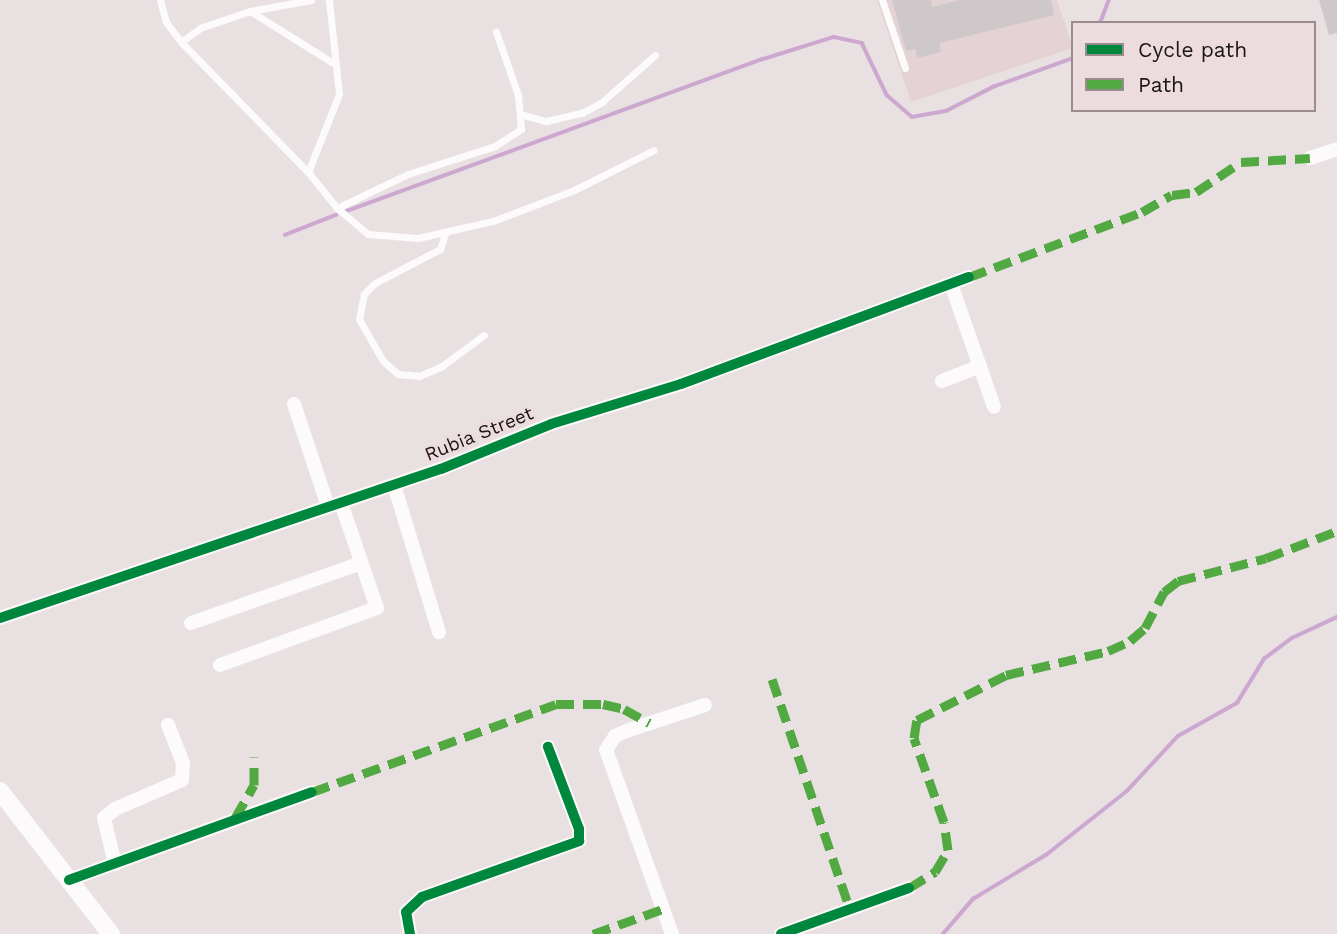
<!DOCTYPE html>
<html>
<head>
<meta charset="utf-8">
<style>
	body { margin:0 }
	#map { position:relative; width:1337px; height:934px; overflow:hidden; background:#e9e0e1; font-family:"Work Sans",sans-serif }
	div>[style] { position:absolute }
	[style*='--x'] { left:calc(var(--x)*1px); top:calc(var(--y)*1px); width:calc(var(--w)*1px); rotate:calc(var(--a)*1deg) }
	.built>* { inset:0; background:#e4d2d4 }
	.stream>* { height:3.5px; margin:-1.75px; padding:0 1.75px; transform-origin:1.75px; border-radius:1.75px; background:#cca7d0 }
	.building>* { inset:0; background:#cfc8ca }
	.service>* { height:7px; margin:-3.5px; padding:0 3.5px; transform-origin:3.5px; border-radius:3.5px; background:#fcfafa }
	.minor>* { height:14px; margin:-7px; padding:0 7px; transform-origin:7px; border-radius:7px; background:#fcfafa }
	.tertiary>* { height:18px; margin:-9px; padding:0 9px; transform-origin:9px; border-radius:9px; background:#fcfafa }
	.quiet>* { height:9px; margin-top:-4.5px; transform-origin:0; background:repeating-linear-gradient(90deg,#52a942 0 18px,transparent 0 27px) }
	.cycleway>* { height:10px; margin:-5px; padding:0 5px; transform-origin:5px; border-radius:5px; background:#00873e }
	span { translate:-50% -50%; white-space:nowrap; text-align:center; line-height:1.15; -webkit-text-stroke:5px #eddcde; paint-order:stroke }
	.street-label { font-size:19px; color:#1b1516 }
	.legend { position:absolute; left:1071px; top:21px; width:245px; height:91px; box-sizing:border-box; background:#eddcde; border:2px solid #998c8e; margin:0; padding:9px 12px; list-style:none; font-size:21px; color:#1b1516 }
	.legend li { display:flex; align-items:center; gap:14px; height:35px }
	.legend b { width:35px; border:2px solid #998c8e }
</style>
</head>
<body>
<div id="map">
	<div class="built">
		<div style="clip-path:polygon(877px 0,1057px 0,1073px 48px,911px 102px)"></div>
	</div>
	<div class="stream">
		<div style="--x:1100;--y:23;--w:25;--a:-69"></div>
		<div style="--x:347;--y:211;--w:440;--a:-20.1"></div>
		<div style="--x:760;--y:60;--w:77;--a:-17.3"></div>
		<div style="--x:834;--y:37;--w:29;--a:12"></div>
		<div style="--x:862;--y:43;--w:58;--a:64.3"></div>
		<div style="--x:887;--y:95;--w:33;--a:41"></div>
		<div style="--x:912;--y:117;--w:35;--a:-10"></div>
		<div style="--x:946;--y:111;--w:53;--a:-27.1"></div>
		<div style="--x:993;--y:87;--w:85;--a:-19.9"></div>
		<div style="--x:285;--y:235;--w:55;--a:-21.4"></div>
		<div style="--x:943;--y:934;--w:46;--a:-49.4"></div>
		<div style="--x:973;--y:899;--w:85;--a:-31.1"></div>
		<div style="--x:1046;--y:855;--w:103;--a:-38.3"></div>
		<div style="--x:1127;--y:791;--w:75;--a:-47.2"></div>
		<div style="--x:1178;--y:736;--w:68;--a:-29.2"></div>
		<div style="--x:1237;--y:703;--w:52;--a:-58.5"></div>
		<div style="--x:1264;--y:659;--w:35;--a:-37"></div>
		<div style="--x:1292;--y:638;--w:50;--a:-25"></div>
	</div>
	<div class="building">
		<div style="clip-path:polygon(892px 0,931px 0,932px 7px,960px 0,1051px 0,1054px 15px,939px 43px,941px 52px,917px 58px,915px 49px,906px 51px)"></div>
		<div style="clip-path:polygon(1319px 0,1337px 0,1337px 33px,1329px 35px)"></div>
	</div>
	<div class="service">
		<div style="--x:160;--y:0;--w:23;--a:75"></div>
		<div style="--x:166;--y:22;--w:25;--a:53"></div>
		<div style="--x:181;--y:42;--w:182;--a:45.7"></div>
		<div style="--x:308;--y:172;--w:46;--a:51.1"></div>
		<div style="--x:337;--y:208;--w:40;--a:40"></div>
		<div style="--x:368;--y:234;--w:50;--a:4.6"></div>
		<div style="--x:418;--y:238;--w:77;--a:-12.8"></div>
		<div style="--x:493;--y:221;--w:87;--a:-20.9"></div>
		<div style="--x:574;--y:190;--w:89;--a:-26.6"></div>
		<div style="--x:882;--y:0;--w:72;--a:71.3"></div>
		<div style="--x:250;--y:11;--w:98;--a:32.1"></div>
		<div style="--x:181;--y:42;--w:24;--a:-36"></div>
		<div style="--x:200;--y:28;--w:53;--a:-18.8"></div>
		<div style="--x:250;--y:11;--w:62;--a:-10.2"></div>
		<div style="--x:523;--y:115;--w:24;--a:15"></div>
		<div style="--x:546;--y:121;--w:37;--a:-13"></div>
		<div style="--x:582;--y:113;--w:23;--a:-29"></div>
		<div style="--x:602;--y:102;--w:71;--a:-41.6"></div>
		<div style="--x:308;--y:172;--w:84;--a:-68.3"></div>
		<div style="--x:339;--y:94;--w:95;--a:-96.1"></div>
		<div style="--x:337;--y:208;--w:79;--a:-25.6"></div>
		<div style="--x:408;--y:174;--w:91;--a:-17.8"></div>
		<div style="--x:495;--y:146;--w:31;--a:-33"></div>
		<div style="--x:521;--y:129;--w:34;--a:-95"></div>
		<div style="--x:518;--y:95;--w:67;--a:-109.2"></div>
		<div style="--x:445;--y:234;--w:16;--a:108"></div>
		<div style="--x:440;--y:249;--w:73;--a:152.4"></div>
		<div style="--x:375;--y:283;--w:16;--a:135"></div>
		<div style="--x:364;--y:294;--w:25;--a:101"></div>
		<div style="--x:359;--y:319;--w:48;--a:60.3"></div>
		<div style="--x:383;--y:361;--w:20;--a:41"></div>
		<div style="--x:398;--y:374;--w:21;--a:5"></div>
		<div style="--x:419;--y:376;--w:25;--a:-23"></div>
		<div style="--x:442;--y:366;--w:52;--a:-36.4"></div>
	</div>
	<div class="minor">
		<div style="--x:1310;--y:158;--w:28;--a:-18"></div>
		<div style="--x:951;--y:284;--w:130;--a:70.7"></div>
		<div style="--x:942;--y:381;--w:41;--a:-21.5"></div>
		<div style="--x:294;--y:404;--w:108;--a:71.7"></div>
		<div style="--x:394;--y:485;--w:154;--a:73"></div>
		<div style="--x:0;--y:618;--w:465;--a:-18.7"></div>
		<div style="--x:441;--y:469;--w:119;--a:-22.2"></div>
		<div style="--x:551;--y:424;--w:136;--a:-17.1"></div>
		<div style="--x:681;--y:384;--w:307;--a:-20.4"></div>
		<div style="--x:191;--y:623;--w:180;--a:-19.4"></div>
		<div style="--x:220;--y:665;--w:167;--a:-20"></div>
		<div style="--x:377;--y:608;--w:111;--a:-108.9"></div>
		<div style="--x:115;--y:864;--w:47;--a:-103.4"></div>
		<div style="--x:104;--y:818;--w:14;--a:-39"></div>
		<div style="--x:115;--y:809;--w:73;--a:-23.4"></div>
		<div style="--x:182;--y:780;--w:17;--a:-87"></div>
		<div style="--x:183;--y:763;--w:41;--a:-111.5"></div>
		<div style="--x:69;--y:880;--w:258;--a:-19.9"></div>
		<div style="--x:410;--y:934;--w:22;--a:-100"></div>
		<div style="--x:406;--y:912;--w:22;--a:-43"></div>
		<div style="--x:422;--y:897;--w:167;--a:-19.6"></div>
		<div style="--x:579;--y:841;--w:12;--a:-90"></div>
		<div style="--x:579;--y:829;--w:88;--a:-110.7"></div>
		<div style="--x:672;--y:934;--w:195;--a:-109.7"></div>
		<div style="--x:606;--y:750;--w:17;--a:-57"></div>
		<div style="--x:615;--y:736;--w:15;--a:-23"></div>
		<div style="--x:629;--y:730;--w:80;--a:-18.2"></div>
		<div style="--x:781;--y:934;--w:136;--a:-19.8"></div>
	</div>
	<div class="tertiary">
		<div style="--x:0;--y:791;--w:181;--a:52.2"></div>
	</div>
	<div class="quiet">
		<div style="--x:969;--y:277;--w:185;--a:-20.6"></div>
		<div style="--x:1142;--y:212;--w:34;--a:-30"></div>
		<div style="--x:1172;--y:195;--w:24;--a:-7"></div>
		<div style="--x:1196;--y:192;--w:54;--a:-33.7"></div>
		<div style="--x:1241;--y:162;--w:69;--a:-3.3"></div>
		<div style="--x:772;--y:679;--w:244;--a:71.3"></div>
		<div style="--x:312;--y:792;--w:259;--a:-19.8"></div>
		<div style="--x:556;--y:704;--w:47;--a:0"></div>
		<div style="--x:603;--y:704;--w:22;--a:13"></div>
		<div style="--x:624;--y:709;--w:29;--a:29"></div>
		<div style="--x:235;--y:818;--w:38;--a:-60"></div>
		<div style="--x:254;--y:785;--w:28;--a:-90"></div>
		<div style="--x:909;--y:888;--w:31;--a:-32"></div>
		<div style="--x:935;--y:872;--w:26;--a:-59"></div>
		<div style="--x:948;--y:850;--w:28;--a:-98"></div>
		<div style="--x:944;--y:822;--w:89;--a:-109.7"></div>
		<div style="--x:914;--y:738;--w:18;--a:-81"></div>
		<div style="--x:917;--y:720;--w:100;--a:-26.8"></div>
		<div style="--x:1006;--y:675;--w:105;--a:-13.2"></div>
		<div style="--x:1108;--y:651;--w:24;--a:-24"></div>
		<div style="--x:1130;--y:641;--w:20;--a:-41"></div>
		<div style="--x:1145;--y:628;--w:41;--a:-62.2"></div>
		<div style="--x:1164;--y:592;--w:18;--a:-38"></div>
		<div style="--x:1178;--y:581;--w:91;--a:-14.6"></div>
		<div style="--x:1266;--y:558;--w:76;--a:-20.8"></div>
		<div style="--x:593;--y:934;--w:74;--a:-19.7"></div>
	</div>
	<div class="cycleway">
		<div style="--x:0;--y:618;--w:465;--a:-18.7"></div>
		<div style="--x:441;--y:469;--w:119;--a:-22.2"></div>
		<div style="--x:551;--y:424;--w:136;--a:-17.1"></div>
		<div style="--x:681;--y:384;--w:307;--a:-20.4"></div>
		<div style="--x:69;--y:880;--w:258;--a:-19.9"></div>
		<div style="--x:410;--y:934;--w:22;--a:-100"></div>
		<div style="--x:406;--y:912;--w:22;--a:-43"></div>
		<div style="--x:422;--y:897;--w:167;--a:-19.6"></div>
		<div style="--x:579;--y:841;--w:12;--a:-90"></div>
		<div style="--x:579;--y:829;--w:88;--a:-110.7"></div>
		<div style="--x:781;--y:934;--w:136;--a:-19.8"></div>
	</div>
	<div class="street-label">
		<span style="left:479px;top:434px;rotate:-22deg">Rubia Street</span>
	</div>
	<ul class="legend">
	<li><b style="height:9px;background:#00873e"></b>Cycle path</li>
	<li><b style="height:9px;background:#52a942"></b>Path</li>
	</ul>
</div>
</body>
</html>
